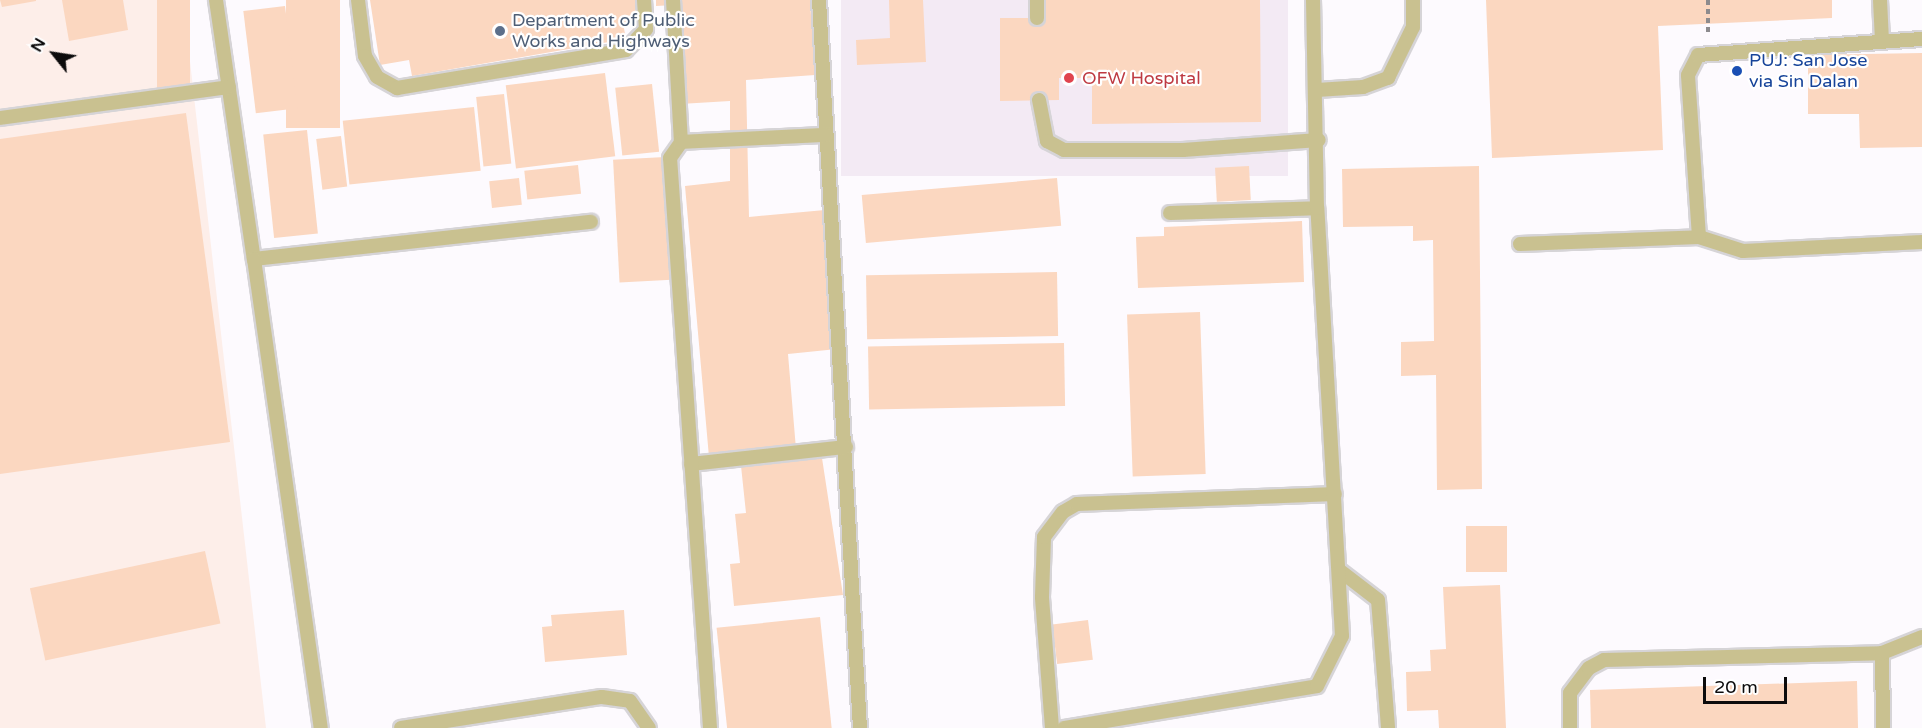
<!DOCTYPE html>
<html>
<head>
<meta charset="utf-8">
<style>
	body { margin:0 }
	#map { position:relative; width:1922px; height:728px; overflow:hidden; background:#fdfafe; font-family:"Varela Round",sans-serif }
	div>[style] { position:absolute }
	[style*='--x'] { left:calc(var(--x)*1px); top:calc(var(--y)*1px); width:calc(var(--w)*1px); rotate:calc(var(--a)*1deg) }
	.industrial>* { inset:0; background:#fdeee9 }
	.built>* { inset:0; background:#f3eaf4; transform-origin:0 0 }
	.building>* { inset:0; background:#fbd7c0; transform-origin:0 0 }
	.path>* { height:4px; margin-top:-2px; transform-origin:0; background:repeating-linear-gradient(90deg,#8d8b8e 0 4.5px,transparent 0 9px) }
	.roads { filter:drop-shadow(2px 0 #d6d4d7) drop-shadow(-2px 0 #d6d4d7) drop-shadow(0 2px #d6d4d7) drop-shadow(0 -2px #d6d4d7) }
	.lane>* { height:14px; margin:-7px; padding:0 7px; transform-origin:7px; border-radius:7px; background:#c9c190 }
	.dots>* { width:16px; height:16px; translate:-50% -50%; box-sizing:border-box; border:3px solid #fff; border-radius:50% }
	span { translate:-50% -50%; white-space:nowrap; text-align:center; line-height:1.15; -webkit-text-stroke:4.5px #fff; paint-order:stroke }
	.service-label { font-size:18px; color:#4e5e75 }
	.left { translate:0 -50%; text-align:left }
	.transit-label { font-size:18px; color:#164399 }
	.health-label { font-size:18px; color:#be3a42 }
	.north { position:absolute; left:24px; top:24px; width:60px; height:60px; -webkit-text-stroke:4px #fff; paint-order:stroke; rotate:300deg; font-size:16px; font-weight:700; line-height:24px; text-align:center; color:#0c0b0c }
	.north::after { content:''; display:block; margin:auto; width:21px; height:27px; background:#0c0b0c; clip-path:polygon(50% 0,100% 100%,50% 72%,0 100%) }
	.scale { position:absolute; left:1703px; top:677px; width:84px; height:27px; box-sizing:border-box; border:3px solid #0c0b0c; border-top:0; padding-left:8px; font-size:18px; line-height:21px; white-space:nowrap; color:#0c0b0c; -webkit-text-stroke:4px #fff; paint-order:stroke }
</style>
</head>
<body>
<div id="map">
	<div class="industrial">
		<div style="clip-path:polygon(0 0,183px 0,266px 728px,0 728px)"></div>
	</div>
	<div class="built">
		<div style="left:841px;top:0;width:447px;height:176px"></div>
	</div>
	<div class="building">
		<div style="clip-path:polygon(0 0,36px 0,36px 1px,2px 7px)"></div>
		<div style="clip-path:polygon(62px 0,123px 0,128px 30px,69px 41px)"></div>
		<div style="left:157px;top:0;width:33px;height:88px"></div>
		<div style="left:286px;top:0;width:54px;height:128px"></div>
		<div style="clip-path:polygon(370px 0,640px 0,643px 20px,623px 23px,626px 39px,412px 76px,409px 60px,380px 65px)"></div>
		<div style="clip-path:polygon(656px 0,810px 0,815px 75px,746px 80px,749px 217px,825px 210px,837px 349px,788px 354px,796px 449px,709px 457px,685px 186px,730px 181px,730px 101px,680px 104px,674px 5px,656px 6px)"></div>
		<div style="clip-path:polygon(889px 0,923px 0,926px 62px,857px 65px,856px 40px,890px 38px)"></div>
		<div style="clip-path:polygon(1041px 0,1260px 0,1261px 122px,1092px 124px,1092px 78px,1059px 78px,1059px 100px,1000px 101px,1000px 18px,1041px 18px)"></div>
		<div style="clip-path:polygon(1486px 0,1832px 0,1832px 18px,1658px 26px,1663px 150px,1492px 158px)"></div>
		<div style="left:285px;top:6px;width:103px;height:42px;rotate:83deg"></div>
		<div style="clip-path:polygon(1922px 53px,1922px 147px,1860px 148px,1859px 114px,1808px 114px,1808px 55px)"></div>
		<div style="left:605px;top:73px;width:84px;height:100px;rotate:83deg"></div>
		<div style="left:652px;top:84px;width:68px;height:37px;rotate:84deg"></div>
		<div style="left:504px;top:94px;width:70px;height:28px;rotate:84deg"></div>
		<div style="left:474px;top:107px;width:64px;height:132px;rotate:84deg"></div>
		<div style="clip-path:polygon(186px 113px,230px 442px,0 474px,0 139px)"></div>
		<div style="left:307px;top:130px;width:104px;height:44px;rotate:84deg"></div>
		<div style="left:341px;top:136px;width:51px;height:25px;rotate:83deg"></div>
		<div style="left:665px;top:157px;width:123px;height:52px;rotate:87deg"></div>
		<div style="left:578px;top:165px;width:29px;height:54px;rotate:84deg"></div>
		<div style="left:1249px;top:166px;width:34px;height:34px;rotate:87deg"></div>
		<div style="clip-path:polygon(1479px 166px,1482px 489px,1437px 490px,1436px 375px,1401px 376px,1401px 342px,1434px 341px,1433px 240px,1413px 241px,1413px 226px,1343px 227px,1342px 169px)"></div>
		<div style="left:519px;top:178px;width:27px;height:30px;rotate:84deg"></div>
		<div style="left:1057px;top:178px;width:48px;height:196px;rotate:85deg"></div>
		<div style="clip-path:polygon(1302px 221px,1304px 282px,1138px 288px,1136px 237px,1164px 236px,1164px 227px)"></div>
		<div style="left:1057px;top:272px;width:64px;height:191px;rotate:89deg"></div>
		<div style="left:1200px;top:312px;width:162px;height:73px;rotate:88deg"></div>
		<div style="left:1064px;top:343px;width:63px;height:196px;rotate:89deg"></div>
		<div style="clip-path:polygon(822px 458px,843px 595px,734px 606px,730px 564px,740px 563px,735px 514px,746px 513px,741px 466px)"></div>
		<div style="left:1466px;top:526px;width:41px;height:46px"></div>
		<div style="left:205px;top:551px;width:74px;height:179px;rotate:78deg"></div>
		<div style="clip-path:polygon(1500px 585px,1506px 728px,1439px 728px,1438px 710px,1407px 711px,1406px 672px,1431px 671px,1430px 650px,1446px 649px,1443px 587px)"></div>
		<div style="clip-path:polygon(624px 610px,627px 655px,545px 662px,542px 627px,552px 626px,551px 615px)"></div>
		<div style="left:820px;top:617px;width:112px;height:104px;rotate:84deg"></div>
		<div style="left:1088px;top:620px;width:40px;height:36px;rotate:83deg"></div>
		<div style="clip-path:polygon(1857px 681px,1858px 728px,1591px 728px,1590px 690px)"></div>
	</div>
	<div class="path">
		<div style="--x:1708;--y:0;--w:35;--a:90"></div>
	</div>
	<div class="roads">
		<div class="lane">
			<div style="--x:216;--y:0;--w:262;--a:81.7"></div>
			<div style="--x:254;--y:259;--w:339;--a:-6.3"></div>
			<div style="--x:358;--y:0;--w:56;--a:82.9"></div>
			<div style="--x:365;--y:56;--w:24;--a:60"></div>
			<div style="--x:377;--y:77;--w:23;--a:29"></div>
			<div style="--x:397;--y:88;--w:232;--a:-9.4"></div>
			<div style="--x:626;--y:50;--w:29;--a:-46"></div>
			<div style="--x:646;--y:29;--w:29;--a:-94"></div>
			<div style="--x:673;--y:0;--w:142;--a:86.8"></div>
			<div style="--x:819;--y:0;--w:729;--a:86.78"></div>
			<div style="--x:1037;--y:0;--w:18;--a:90"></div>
			<div style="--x:1880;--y:0;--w:41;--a:87.2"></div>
			<div style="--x:1317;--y:90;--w:46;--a:-3.7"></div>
			<div style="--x:1363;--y:87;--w:27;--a:-20"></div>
			<div style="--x:1388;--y:78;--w:57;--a:-63.9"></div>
			<div style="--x:1413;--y:27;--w:27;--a:-90"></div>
			<div style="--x:1039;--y:100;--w:42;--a:79"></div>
			<div style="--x:1047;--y:141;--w:19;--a:28"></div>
			<div style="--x:1064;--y:150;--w:119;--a:0"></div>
			<div style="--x:1183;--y:150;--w:136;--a:-4.2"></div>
			<div style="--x:0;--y:118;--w:231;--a:-7.7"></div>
			<div style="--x:1170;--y:213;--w:147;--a:-1.9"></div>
			<div style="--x:1699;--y:237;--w:46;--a:17.7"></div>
			<div style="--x:1743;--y:251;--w:179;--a:-2.9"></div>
			<div style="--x:1520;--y:244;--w:179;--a:-2.2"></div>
			<div style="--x:1699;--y:237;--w:162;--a:-93.9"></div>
			<div style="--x:1688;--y:75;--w:22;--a:-63"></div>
			<div style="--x:1698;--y:55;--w:225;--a:-4.1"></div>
			<div style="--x:254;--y:259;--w:474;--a:81.9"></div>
			<div style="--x:691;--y:464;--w:156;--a:-6.3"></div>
			<div style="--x:1339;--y:570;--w:49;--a:37.6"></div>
			<div style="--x:1378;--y:600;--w:128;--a:85.5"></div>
			<div style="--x:1882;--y:653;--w:75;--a:89.2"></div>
			<div style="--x:401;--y:728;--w:203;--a:-8.8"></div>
			<div style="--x:602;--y:697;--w:28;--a:8"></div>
			<div style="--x:630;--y:701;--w:33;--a:55"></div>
			<div style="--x:710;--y:728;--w:571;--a:-94.01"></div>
			<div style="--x:670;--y:158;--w:19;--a:-55"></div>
			<div style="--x:681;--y:142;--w:145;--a:-2.8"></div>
			<div style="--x:1052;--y:728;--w:131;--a:-94.4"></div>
			<div style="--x:1042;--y:597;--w:60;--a:-88.1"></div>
			<div style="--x:1044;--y:537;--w:31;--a:-53"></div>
			<div style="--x:1063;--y:512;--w:16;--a:-30"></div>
			<div style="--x:1077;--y:504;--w:258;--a:-2.2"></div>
			<div style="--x:1064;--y:728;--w:256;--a:-9.4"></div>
			<div style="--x:1317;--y:686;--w:56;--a:-63.4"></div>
			<div style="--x:1342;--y:636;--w:429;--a:-93.3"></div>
			<div style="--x:1317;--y:208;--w:208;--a:-91.1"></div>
			<div style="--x:1570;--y:728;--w:35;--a:-90"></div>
			<div style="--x:1570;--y:693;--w:31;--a:-53"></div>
			<div style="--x:1589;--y:668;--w:17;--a:-28"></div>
			<div style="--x:1604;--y:660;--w:278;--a:-1.4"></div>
			<div style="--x:1882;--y:653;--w:43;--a:-21.8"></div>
		</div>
	</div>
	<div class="dots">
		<div style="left:500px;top:31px;background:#5c6f8a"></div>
		<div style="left:1737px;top:71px;background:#1a4fb4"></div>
		<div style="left:1069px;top:78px;background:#e0444e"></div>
	</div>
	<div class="service-label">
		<span class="left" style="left:512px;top:31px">Department of Public<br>Works and Highways</span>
	</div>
	<div class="transit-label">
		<span class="left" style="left:1749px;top:71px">PUJ: San Jose<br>via Sin Dalan</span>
	</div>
	<div class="health-label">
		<span class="left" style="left:1082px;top:78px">OFW Hospital</span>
	</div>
	<div class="north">N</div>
	<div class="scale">20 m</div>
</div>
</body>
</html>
